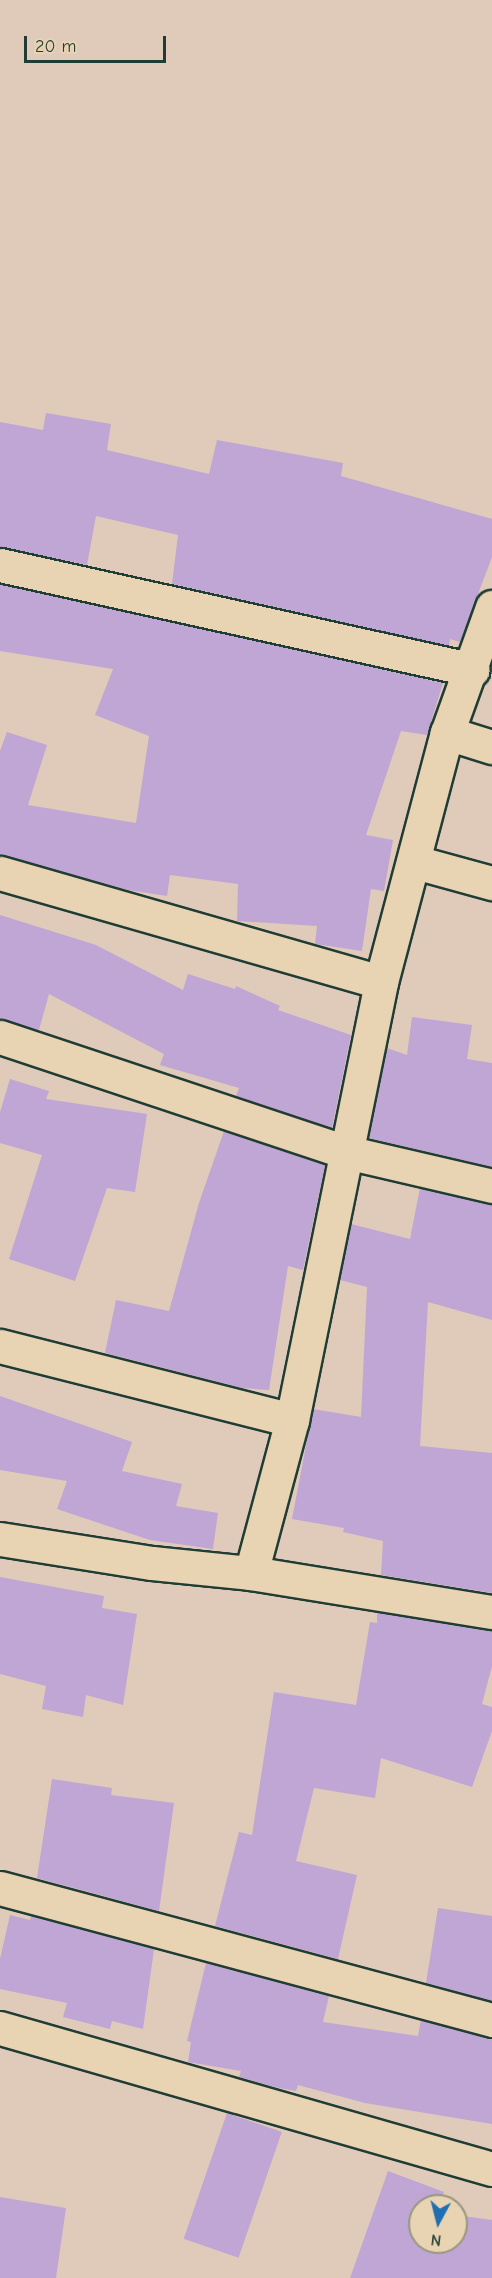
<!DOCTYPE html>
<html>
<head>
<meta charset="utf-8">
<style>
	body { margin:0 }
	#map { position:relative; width:492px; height:2278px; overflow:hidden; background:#e0cab9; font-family:"Comic Neue",sans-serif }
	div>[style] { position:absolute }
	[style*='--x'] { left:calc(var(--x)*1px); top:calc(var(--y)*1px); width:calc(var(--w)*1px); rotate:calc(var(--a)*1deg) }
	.building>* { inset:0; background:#c0a6d4; transform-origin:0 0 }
	.roads { filter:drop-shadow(2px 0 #1f3d34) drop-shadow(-2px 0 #1f3d34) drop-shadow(0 2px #1f3d34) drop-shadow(0 -2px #1f3d34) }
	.minor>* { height:33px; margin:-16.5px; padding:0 16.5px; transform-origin:16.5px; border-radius:16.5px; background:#e8d3b2 }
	span { translate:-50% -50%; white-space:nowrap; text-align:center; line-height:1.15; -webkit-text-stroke:5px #e8d3b2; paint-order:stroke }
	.north { position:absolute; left:408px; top:2194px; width:60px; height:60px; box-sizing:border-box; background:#e8d3b2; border:2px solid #989780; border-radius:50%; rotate:187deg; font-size:16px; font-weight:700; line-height:24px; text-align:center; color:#1f3d34 }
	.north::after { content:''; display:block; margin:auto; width:21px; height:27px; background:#1f6fb2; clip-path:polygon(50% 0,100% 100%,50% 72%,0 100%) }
	.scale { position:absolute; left:24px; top:36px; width:142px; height:27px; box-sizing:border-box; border:3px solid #1f3d34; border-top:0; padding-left:8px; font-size:18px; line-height:21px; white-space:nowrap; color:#1f3d34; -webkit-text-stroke:4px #e8d3b2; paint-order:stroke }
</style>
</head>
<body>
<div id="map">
	<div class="building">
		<div style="clip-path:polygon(46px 413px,111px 424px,107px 450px,209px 474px,217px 440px,343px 463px,341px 476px,492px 519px,492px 557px,460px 642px,450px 639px,449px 646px,172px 584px,178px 535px,96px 516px,87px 565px,0 547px,0 422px,43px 430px)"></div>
		<div style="clip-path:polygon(0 584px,443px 683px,427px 735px,401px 731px,366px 835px,393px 840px,384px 891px,371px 889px,362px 951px,315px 944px,317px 926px,237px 921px,238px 884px,170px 875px,167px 896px,128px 890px,0 855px,0 751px,7px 732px,47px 745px,28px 805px,136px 823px,149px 736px,95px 715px,113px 669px,0 651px)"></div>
		<div style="clip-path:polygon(0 915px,96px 945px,183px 990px,188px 974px,235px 989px,236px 986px,280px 1006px,278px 1010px,351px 1035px,332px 1128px,236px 1096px,239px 1088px,160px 1065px,164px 1054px,49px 994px,39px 1030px,0 1019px)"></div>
		<div style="clip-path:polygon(412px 1017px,472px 1025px,467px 1059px,492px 1063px,492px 1167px,368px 1138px,387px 1048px,407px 1055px)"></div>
		<div style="clip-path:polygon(10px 1079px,49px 1091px,46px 1099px,147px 1114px,135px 1192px,107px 1188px,75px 1281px,9px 1259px,42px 1155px,0 1143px,0 1112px)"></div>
		<div style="clip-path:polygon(224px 1131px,325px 1165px,303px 1270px,288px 1266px,269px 1390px,242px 1388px,105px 1353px,116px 1300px,169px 1311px,199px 1203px)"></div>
		<div style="clip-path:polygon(420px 1188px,492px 1204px,492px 1320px,428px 1302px,420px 1446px,492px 1453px,492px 1593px,381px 1575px,383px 1541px,343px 1532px,344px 1528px,292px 1519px,313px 1409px,361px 1417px,367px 1287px,340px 1280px,351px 1224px,410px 1239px)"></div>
		<div style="clip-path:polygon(0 1396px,132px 1442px,122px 1471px,182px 1484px,176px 1506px,218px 1513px,213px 1549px,150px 1540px,57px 1509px,67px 1481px,0 1470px)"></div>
		<div style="clip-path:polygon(0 1577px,104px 1596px,102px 1608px,137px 1614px,123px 1705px,86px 1695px,83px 1717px,42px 1709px,46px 1686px,0 1674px)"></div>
		<div style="clip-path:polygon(377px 1612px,492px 1630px,492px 1666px,482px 1704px,492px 1707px,492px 1731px,472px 1787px,381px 1758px,375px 1798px,314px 1788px,296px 1861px,357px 1875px,338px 1959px,215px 1926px,239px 1832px,252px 1835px,274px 1692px,356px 1705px,370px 1622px,377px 1623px)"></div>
		<div style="clip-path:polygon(52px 1779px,112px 1788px,111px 1795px,174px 1803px,159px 1911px,37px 1878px)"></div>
		<div style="clip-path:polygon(438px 1908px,492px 1916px,492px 2001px,426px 1983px)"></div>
		<div style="clip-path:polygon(10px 1915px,30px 1920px,31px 1916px,154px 1949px,143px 2029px,112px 2021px,110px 2029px,63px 2017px,67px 2003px,0 1989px,0 1959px)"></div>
		<div style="clip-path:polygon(206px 1963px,329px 1996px,323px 2022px,418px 2036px,421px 2020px,492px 2038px,492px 2124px,365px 2103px,298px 2085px,296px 2091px,279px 2088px,239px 2077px,241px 2071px,188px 2062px,191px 2042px,187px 2041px)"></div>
		<div style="left:227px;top:2113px;width:58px;height:133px;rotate:19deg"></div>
		<div style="clip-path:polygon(388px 2171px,444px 2192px,439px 2206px,420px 2206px,420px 2242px,456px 2242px,456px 2215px,492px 2220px,492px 2278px,350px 2278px)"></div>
		<div style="clip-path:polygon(0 2197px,66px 2208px,56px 2278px,0 2278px)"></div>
	</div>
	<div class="roads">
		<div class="minor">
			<div style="--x:0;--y:565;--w:484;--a:12.5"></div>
			<div style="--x:447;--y:733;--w:47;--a:17.3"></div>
			<div style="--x:415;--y:862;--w:80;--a:15.3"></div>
			<div style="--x:0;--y:873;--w:396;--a:16"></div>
			<div style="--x:0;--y:1037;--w:365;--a:18.4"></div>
			<div style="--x:346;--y:1152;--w:150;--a:13.1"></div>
			<div style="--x:0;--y:1346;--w:301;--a:14.2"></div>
			<div style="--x:0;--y:1539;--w:154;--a:9"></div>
			<div style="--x:152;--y:1563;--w:100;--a:5.8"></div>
			<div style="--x:251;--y:1573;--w:244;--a:9.2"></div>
			<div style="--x:251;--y:1573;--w:158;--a:-75"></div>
			<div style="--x:292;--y:1420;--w:447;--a:-78.5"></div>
			<div style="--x:381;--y:982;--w:258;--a:-75.2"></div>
			<div style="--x:447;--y:733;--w:134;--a:-70.3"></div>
			<div style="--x:0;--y:1888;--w:509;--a:15.02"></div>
			<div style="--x:0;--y:2028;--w:512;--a:15.99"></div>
		</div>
	</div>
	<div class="north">N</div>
	<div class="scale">20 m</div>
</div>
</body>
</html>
